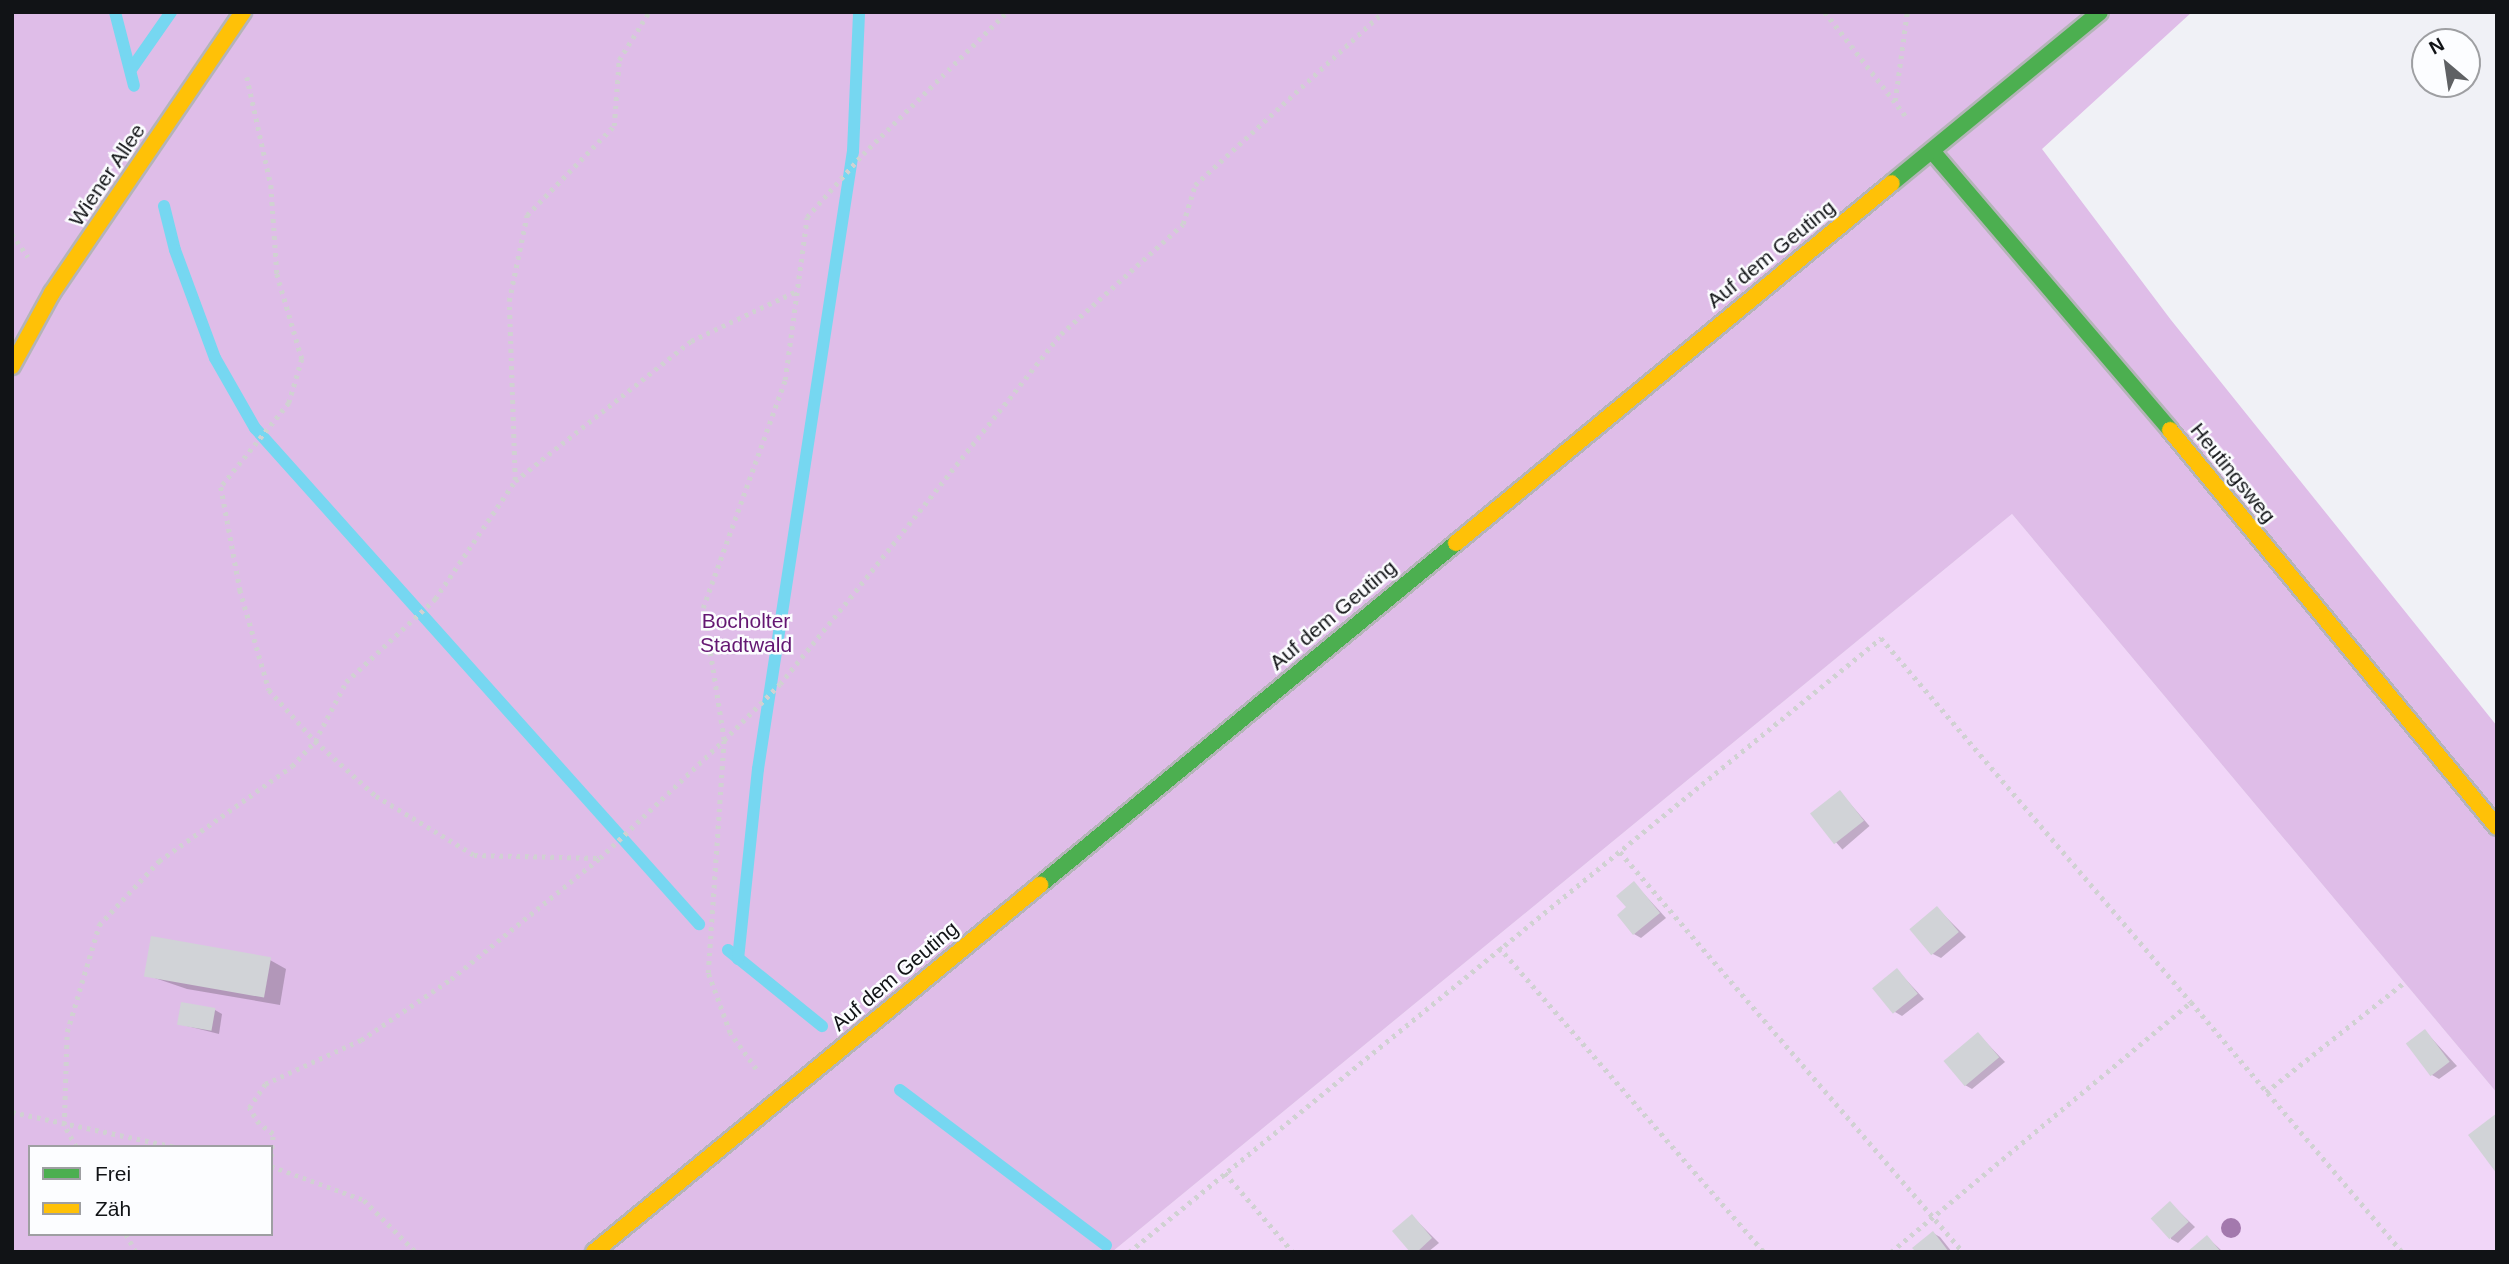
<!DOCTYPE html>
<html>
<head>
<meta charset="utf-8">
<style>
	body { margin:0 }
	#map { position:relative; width:2509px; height:1264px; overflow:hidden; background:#f0f1f6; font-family:Helvetica,sans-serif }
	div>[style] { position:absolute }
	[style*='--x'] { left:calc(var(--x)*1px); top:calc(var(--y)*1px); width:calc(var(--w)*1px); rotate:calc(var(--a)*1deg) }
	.green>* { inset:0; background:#f1d6f8 }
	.forest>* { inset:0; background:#dfbde8 }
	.shadow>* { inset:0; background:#0003; transform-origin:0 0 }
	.stream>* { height:12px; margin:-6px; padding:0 6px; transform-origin:6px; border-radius:6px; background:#76d7f1 }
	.building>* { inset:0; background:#d1d3d7; transform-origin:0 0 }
	.path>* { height:4.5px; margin-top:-2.25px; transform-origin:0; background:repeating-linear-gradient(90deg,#d0d1d2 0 3.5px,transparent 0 8.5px) }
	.roads { filter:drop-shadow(2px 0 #b4b4b8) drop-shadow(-2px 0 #b4b4b8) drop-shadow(0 2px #b4b4b8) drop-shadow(0 -2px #b4b4b8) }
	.fast>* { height:16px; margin:-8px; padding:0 8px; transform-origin:8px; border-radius:8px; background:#4caf50 }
	.slow>* { height:16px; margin:-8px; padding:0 8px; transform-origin:8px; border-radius:8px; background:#ffc107 }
	.trees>* { width:20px; height:20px; margin:-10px; border-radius:50%; background:#a379ad }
	span { translate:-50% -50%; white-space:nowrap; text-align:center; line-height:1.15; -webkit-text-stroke:5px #fcfdff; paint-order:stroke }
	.street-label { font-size:21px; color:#111316 }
	.park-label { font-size:21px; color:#641772 }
	.frame { position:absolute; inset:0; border:14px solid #111316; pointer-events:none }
	.legend { position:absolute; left:28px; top:1145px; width:245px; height:91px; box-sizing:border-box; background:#fcfdff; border:2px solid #9e9fa2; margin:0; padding:9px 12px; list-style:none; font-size:21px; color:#111316 }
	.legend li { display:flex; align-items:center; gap:14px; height:35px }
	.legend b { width:35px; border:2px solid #9e9fa2 }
	.north { position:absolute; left:2411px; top:28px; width:70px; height:70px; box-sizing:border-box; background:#fcfdff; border:2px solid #9e9fa2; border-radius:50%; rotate:331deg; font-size:19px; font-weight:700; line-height:28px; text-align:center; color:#111316 }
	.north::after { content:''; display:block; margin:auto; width:24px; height:32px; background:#5f6164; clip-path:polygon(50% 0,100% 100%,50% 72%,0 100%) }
</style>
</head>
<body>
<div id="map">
	<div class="green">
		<div style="clip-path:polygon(2012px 514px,2497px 1093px,2497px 1252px,1112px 1252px)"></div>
	</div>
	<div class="forest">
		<div style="clip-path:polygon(evenodd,12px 12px,2192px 12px,2042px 149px,2171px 320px,2497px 726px,2497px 1093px,2012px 514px,1112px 1252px,12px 1252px,12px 12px,30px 1147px,271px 1147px,271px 1234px,30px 1234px,30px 1147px)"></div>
	</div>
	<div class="shadow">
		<div style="left:1840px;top:792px;width:45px;height:36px;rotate:49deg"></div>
		<div style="clip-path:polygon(1634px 883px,1666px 918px,1641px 938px,1634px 934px,1629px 907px)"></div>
		<div style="clip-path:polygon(1937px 908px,1966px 937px,1941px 958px,1933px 954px)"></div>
		<div style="clip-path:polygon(270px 960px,286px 969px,280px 1005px,187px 989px,146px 975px)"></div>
		<div style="clip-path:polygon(1897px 970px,1924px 999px,1902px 1016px,1895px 1012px)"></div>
		<div style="clip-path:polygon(215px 1010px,222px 1014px,219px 1034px,179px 1024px)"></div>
		<div style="clip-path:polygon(2425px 1031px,2457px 1066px,2439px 1079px,2432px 1075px)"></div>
		<div style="clip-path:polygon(1978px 1034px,2005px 1062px,1972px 1089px,1965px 1085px)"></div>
		<div style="clip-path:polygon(2170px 1203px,2195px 1227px,2178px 1243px,2171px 1239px)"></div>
		<div style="clip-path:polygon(1412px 1216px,1439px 1243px,1428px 1252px,1412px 1252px)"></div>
		<div style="clip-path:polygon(1933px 1233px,1940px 1237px,1952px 1252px,1918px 1252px)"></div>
		<div style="clip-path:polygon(2207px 1237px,2223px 1252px,2190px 1252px)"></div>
	</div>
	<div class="stream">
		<div style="--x:115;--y:12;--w:76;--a:75.6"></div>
		<div style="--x:132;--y:68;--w:68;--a:-55.1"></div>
		<div style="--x:164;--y:206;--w:45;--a:76"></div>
		<div style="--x:175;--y:250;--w:115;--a:69.7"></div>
		<div style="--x:215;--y:358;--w:81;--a:60.3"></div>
		<div style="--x:255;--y:428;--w:666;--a:48.17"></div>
		<div style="--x:728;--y:950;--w:121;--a:39"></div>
		<div style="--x:738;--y:959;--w:191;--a:-84"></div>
		<div style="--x:758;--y:769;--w:625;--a:-81.26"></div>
		<div style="--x:853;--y:151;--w:139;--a:-87.5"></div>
		<div style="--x:900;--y:1090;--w:258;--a:37"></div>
	</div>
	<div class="building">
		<div style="left:1840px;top:790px;width:39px;height:38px;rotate:52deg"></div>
		<div style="clip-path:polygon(1634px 881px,1660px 913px,1633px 935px,1617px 915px,1626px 907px,1616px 896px)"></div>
		<div style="left:1937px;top:906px;width:34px;height:36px;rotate:50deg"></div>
		<div style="left:151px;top:936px;width:122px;height:41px;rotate:10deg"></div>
		<div style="left:1897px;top:968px;width:33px;height:32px;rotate:51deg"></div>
		<div style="left:181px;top:1002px;width:35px;height:23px;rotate:10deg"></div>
		<div style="left:2425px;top:1029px;width:41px;height:24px;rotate:53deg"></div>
		<div style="left:1978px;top:1032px;width:33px;height:45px;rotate:50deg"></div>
		<div style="clip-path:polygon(2497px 1113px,2497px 1174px,2468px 1135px)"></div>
		<div style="left:2170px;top:1201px;width:28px;height:26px;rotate:48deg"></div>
		<div style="clip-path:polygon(1412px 1214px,1432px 1238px,1417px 1252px,1410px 1252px,1392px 1231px)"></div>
		<div style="clip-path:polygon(1933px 1231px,1949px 1252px,1916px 1252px,1912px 1248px)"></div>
		<div style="clip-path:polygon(2207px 1235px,2221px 1252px,2187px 1252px)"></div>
	</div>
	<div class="path">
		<div style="--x:1825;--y:12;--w:135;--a:52.2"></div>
		<div style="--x:247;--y:77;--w:111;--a:77.5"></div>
		<div style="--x:271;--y:185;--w:89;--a:86.1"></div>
		<div style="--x:277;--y:274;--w:89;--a:73.6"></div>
		<div style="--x:302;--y:359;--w:46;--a:106.5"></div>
		<div style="--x:289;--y:403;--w:108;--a:129"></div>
		<div style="--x:221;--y:487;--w:105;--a:79.5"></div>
		<div style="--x:240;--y:590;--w:104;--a:73.8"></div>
		<div style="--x:269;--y:690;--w:69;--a:48"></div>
		<div style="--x:315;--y:741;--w:82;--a:42"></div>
		<div style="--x:376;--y:796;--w:114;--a:31"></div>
		<div style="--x:474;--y:855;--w:125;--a:1.4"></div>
		<div style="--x:1895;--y:101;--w:90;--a:-82.3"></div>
		<div style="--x:12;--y:234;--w:28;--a:55"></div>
		<div style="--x:515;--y:480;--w:179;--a:-91.9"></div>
		<div style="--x:509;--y:301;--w:88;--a:-78.2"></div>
		<div style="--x:527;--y:215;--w:124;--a:-45.7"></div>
		<div style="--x:614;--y:126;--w:66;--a:-85.7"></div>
		<div style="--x:619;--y:60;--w:57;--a:-58"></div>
		<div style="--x:1620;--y:852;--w:527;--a:49.39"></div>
		<div style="--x:1499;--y:947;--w:404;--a:49"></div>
		<div style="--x:756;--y:1069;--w:44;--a:-125.8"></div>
		<div style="--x:730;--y:1033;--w:64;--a:-110.1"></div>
		<div style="--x:708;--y:973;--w:234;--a:-86.1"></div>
		<div style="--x:724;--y:740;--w:134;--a:-99"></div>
		<div style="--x:703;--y:608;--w:242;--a:-70.2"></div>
		<div style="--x:785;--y:380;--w:164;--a:-82.3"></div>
		<div style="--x:807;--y:217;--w:84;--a:-48.4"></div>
		<div style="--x:863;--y:154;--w:202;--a:-44.6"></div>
		<div style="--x:2266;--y:1092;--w:177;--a:-38.4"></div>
		<div style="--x:12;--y:1112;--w:167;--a:12.1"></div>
		<div style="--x:76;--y:1147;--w:25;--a:-119"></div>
		<div style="--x:64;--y:1125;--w:93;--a:-88.2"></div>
		<div style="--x:67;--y:1032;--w:112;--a:-73.3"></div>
		<div style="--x:99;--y:925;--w:88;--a:-46.8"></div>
		<div style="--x:159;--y:861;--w:163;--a:-35.5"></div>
		<div style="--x:292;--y:766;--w:34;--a:-47"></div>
		<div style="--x:315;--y:741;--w:67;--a:-62.3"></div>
		<div style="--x:346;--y:682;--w:122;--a:-43"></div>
		<div style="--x:435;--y:599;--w:143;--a:-55.9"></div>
		<div style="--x:515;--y:481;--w:225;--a:-38.5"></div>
		<div style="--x:691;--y:341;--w:119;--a:-25.3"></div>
		<div style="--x:271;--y:1157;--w:23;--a:-85"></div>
		<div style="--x:273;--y:1134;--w:17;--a:-144"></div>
		<div style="--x:259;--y:1124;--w:19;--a:-122"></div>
		<div style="--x:249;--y:1108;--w:29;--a:-56"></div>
		<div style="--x:265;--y:1084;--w:106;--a:-24.6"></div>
		<div style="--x:361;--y:1040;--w:109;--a:-34.1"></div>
		<div style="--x:451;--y:979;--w:192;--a:-39.1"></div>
		<div style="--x:600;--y:858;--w:171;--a:-43.6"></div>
		<div style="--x:724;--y:740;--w:79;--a:-45"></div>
		<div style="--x:780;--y:684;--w:111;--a:-50.9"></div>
		<div style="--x:850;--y:598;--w:338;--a:-51.4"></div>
		<div style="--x:1061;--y:334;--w:164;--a:-42"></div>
		<div style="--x:1183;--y:224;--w:41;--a:-72.9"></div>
		<div style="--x:1195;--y:185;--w:255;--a:-42.6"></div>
		<div style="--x:271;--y:1166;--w:99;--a:20.1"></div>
		<div style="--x:364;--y:1200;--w:74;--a:45"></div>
		<div style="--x:1225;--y:1173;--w:104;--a:49.3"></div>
		<div style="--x:126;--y:1234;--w:21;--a:61"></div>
		<div style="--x:1129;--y:1252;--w:971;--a:-39.23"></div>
		<div style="--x:1881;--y:638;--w:478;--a:49.6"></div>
		<div style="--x:1891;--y:1252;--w:391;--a:-39.8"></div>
		<div style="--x:2191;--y:1002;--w:327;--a:49.8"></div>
	</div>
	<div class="roads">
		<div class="fast">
			<div style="--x:1932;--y:151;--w:367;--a:49.5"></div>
			<div style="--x:1892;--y:183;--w:269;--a:-39.4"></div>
			<div style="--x:1040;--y:885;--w:539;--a:-39.42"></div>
		</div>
		<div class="slow">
			<div style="--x:12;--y:366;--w:83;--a:-61.3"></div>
			<div style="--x:52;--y:293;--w:340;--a:-55.8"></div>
			<div style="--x:2170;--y:430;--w:514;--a:50.52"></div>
			<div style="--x:1456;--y:543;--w:565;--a:-39.55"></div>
			<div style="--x:594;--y:1252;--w:578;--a:-39.45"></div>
		</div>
	</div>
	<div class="trees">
		<div style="left:2231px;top:1228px"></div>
	</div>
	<div class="street-label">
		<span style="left:107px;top:175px;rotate:-56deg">Wiener Allee</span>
		<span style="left:1771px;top:254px;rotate:-39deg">Auf dem Geuting</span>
		<span style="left:2233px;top:473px;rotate:51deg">Heutingsweg</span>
		<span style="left:1333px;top:615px;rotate:-40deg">Auf dem Geuting</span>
		<span style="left:895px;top:976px;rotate:-40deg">Auf dem Geuting</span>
	</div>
	<div class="park-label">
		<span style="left:746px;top:633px">Bocholter<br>Stadtwald</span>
	</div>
	<div class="frame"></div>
	<ul class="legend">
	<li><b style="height:9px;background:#4caf50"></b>Frei</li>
	<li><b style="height:9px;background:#ffc107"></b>Zäh</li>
	</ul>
	<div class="north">N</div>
</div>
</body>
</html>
